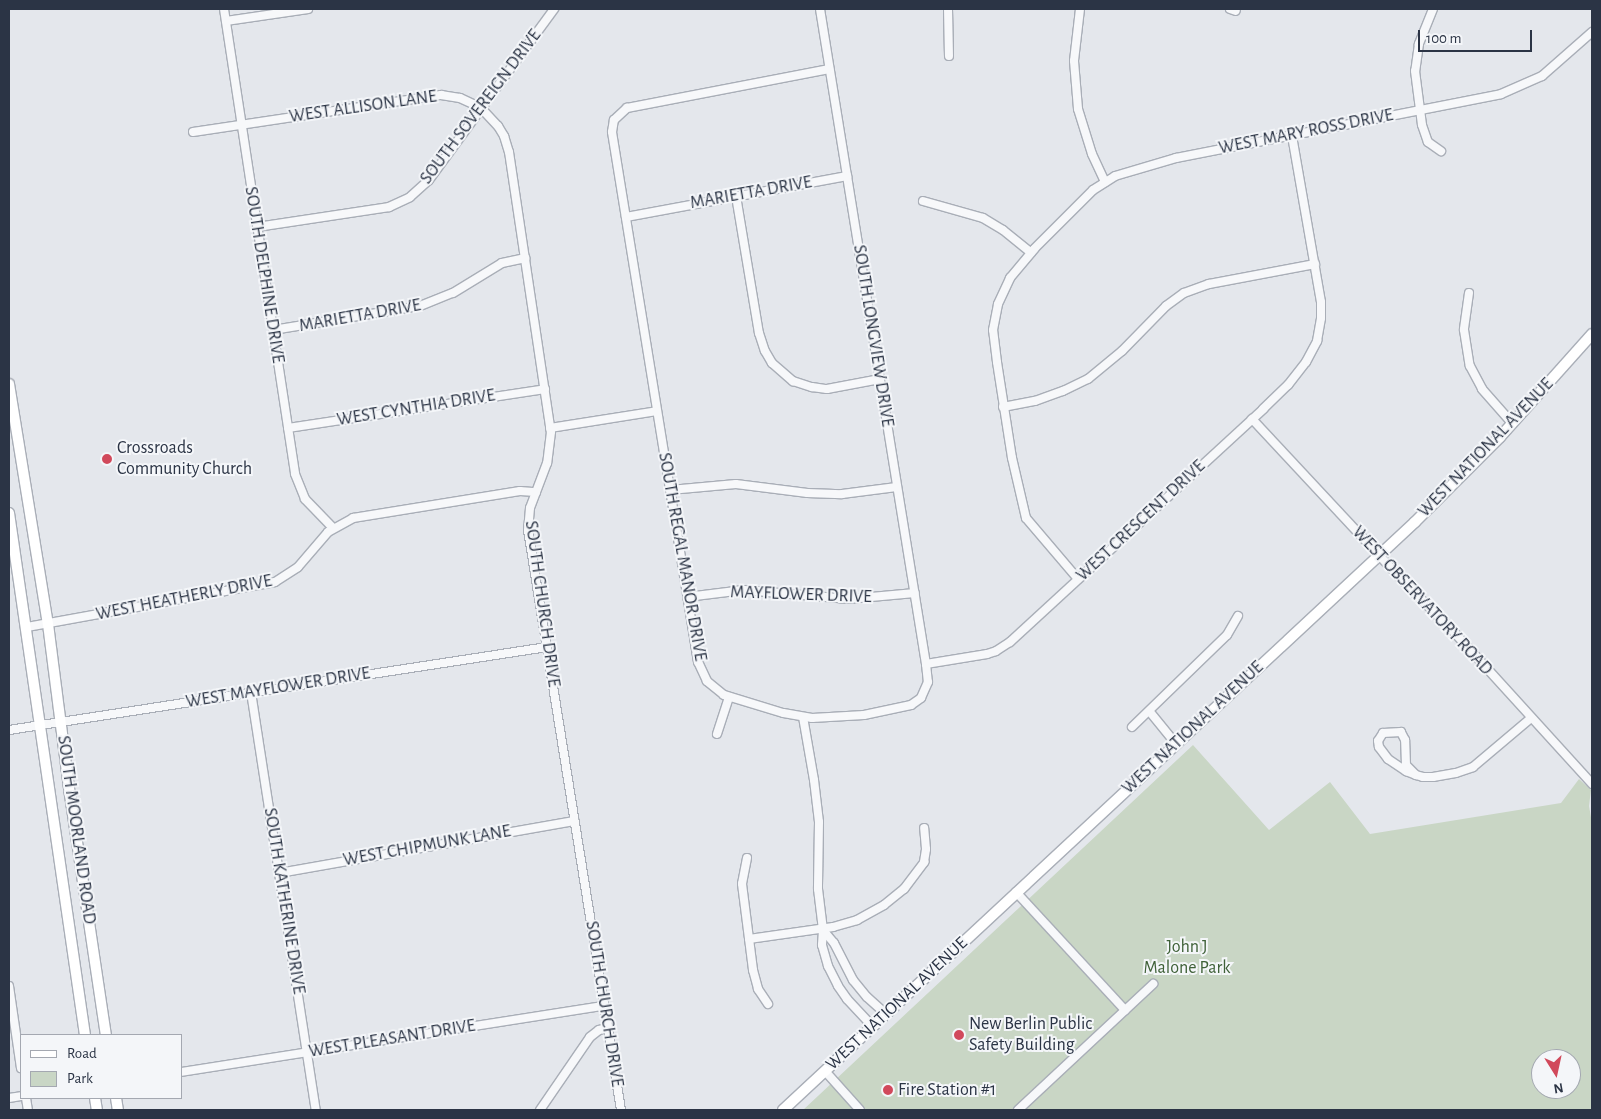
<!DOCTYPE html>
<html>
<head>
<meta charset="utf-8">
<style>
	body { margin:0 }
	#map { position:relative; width:1601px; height:1119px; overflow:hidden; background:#e4e7ec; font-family:"Alegreya Sans",sans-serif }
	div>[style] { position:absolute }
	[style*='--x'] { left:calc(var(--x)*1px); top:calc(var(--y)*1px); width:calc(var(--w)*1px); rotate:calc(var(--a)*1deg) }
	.green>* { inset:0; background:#c9d6c5 }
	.roads { filter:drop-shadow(1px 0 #a9aeb7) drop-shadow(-1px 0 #a9aeb7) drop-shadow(0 1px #a9aeb7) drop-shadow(0 -1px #a9aeb7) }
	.street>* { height:8px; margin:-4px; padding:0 4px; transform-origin:4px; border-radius:4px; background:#f7f8fa }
	.secondary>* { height:10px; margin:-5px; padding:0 5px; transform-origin:5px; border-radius:5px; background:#fff }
	.dots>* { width:14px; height:14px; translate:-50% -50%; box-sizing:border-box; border:2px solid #f4f6f9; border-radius:50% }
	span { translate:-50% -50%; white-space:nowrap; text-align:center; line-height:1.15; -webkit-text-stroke:4px #f4f6f9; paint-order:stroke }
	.street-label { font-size:18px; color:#2b3445 }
	.poi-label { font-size:18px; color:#2b3445 }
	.left { translate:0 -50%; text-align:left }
	.park-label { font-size:18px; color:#3f6138 }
	.frame { position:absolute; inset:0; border:10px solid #2b3445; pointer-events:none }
	.legend { position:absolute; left:20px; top:1034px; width:162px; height:65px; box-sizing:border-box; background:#f4f6f9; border:1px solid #a4a8b1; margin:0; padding:6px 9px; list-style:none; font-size:15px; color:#2b3445 }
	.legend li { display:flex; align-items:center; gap:10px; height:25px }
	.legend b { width:25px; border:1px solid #a4a8b1 }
	.north { position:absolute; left:1531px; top:1049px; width:50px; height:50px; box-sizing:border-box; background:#f4f6f9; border:1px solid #a4a8b1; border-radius:50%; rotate:170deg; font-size:14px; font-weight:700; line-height:20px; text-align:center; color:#2b3445 }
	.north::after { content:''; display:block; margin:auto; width:18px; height:22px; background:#d1495b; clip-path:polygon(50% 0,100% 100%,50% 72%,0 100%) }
	.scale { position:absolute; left:1418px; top:30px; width:114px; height:22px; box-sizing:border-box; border:2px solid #2b3445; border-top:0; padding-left:6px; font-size:15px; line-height:18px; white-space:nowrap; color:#2b3445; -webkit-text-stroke:4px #f4f6f9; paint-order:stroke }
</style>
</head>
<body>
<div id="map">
	<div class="green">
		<div style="clip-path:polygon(evenodd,1193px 745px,1269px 830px,1330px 782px,1370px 834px,1561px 803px,1579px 779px,1591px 790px,1589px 806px,1592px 823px,1592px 1110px,803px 1110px,1193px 745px,1541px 1059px,1571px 1059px,1571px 1089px,1541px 1089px,1541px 1059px)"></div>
	</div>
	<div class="roads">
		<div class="street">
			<div style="--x:224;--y:9;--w:470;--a:81.3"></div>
			<div style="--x:295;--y:474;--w:27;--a:68"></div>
			<div style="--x:305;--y:499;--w:40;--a:46"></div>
			<div style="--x:820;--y:9;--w:664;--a:80.81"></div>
			<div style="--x:926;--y:664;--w:18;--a:84"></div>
			<div style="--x:928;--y:682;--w:17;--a:114"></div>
			<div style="--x:921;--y:698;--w:12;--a:145"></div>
			<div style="--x:911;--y:705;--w:48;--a:168"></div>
			<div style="--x:864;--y:715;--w:52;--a:176.7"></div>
			<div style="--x:812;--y:718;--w:29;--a:-170"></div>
			<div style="--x:783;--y:713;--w:62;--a:-163"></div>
			<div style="--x:724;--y:695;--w:22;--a:-141"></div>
			<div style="--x:707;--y:681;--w:21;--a:-115"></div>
			<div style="--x:698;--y:662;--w:537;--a:-99.22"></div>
			<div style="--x:612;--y:132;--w:12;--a:-81"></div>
			<div style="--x:614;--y:120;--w:18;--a:-43"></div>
			<div style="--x:627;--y:108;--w:206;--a:-10.9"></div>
			<div style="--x:948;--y:9;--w:47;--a:88.8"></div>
			<div style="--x:1080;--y:9;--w:52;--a:96.6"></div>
			<div style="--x:1074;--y:61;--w:48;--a:85.2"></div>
			<div style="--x:1078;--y:109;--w:47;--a:72.7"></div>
			<div style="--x:1092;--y:154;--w:31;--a:65"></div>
			<div style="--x:1230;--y:9;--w:6;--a:18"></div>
			<div style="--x:1433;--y:9;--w:38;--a:112"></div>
			<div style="--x:1419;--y:44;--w:27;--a:98"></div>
			<div style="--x:1415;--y:71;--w:54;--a:82.6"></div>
			<div style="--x:1422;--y:125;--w:18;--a:71"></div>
			<div style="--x:1428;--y:142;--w:16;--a:35"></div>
			<div style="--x:226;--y:21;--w:83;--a:-8.3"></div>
			<div style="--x:193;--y:132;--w:251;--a:-8.5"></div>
			<div style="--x:441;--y:95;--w:19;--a:9"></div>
			<div style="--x:460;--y:98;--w:23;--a:25"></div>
			<div style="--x:481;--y:108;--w:25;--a:47"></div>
			<div style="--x:498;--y:126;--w:12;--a:59"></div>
			<div style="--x:504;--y:136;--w:17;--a:73"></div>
			<div style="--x:509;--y:152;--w:283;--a:81.5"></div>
			<div style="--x:551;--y:432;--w:31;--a:97"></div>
			<div style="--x:547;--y:463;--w:48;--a:110.7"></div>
			<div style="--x:530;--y:508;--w:22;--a:95"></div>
			<div style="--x:528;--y:530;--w:587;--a:80.89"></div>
			<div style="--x:736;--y:196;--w:139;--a:80.5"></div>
			<div style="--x:759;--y:333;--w:19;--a:72"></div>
			<div style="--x:765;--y:351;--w:14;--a:60"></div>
			<div style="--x:772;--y:363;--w:28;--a:41"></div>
			<div style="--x:793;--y:381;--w:20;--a:18"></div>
			<div style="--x:812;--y:387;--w:15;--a:8"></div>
			<div style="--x:827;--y:389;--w:54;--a:-10.7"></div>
			<div style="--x:923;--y:201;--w:62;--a:15.8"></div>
			<div style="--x:983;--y:218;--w:23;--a:31"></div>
			<div style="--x:1003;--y:230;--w:36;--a:39"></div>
			<div style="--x:626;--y:217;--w:225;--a:-10.5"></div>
			<div style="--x:257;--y:227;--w:134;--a:-8.6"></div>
			<div style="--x:389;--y:207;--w:23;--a:-25"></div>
			<div style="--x:410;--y:197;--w:25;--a:-42"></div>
			<div style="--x:429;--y:180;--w:212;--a:-53.8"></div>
			<div style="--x:1469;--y:293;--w:37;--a:98"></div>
			<div style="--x:1464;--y:330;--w:36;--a:81"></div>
			<div style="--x:1470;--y:366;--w:26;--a:62"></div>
			<div style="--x:1482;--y:389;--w:45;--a:48.6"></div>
			<div style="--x:273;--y:330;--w:149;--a:-9.3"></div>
			<div style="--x:420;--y:306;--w:35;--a:-22"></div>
			<div style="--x:453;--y:293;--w:57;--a:-31.5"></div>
			<div style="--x:502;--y:263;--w:24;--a:-12"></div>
			<div style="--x:1003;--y:407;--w:33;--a:-11"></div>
			<div style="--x:1035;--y:401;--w:30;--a:-20"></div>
			<div style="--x:1063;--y:391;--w:28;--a:-26"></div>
			<div style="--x:1088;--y:379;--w:44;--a:-39.5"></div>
			<div style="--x:1122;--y:351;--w:63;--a:-45.6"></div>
			<div style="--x:1166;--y:306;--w:22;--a:-36"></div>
			<div style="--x:1184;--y:293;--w:27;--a:-20"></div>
			<div style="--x:1209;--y:284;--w:108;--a:-10.7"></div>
			<div style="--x:1252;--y:419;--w:220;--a:47"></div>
			<div style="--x:1402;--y:580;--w:72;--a:45"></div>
			<div style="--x:1453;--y:631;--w:207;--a:47.7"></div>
			<div style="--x:288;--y:428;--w:260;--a:-8.6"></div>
			<div style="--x:550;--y:428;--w:108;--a:-9"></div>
			<div style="--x:670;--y:490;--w:66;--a:-5.2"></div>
			<div style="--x:736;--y:484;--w:72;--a:7.2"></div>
			<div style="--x:807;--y:493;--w:35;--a:2"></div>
			<div style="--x:842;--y:494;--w:55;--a:-7.3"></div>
			<div style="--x:1078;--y:579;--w:80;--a:-130.4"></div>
			<div style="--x:1026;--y:518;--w:62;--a:-103.1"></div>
			<div style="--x:1012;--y:458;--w:97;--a:-98.9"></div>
			<div style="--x:997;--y:362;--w:32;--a:-97"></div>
			<div style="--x:993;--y:330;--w:26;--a:-79"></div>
			<div style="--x:998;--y:304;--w:29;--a:-65"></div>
			<div style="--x:1010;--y:278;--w:38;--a:-50"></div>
			<div style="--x:1034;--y:249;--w:83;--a:-45"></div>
			<div style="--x:1093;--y:190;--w:26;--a:-32"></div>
			<div style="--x:1115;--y:176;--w:64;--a:-16.4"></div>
			<div style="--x:1176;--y:158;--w:331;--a:-11.1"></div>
			<div style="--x:1501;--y:94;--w:45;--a:-23.7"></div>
			<div style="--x:1542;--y:76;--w:67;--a:-41.3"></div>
			<div style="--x:687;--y:597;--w:57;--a:-7"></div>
			<div style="--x:744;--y:590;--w:105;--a:4.9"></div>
			<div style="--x:849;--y:599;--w:66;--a:-5.2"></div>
			<div style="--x:27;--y:627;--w:252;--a:-10.3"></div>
			<div style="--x:275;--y:582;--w:27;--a:-33"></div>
			<div style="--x:298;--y:567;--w:46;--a:-49.4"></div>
			<div style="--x:328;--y:532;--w:29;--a:-29"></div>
			<div style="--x:353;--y:518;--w:169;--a:-9.2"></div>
			<div style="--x:520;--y:491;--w:16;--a:4"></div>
			<div style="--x:926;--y:664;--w:62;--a:-9.3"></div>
			<div style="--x:987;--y:654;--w:9;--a:-18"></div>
			<div style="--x:996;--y:651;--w:17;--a:-33"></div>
			<div style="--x:1010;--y:642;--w:344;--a:-42.6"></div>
			<div style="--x:1263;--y:409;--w:35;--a:-44"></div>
			<div style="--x:1288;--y:385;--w:29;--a:-52"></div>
			<div style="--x:1306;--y:362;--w:24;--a:-62"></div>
			<div style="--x:1317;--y:341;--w:23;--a:-80"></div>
			<div style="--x:1321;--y:318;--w:16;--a:-90"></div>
			<div style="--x:1321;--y:302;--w:169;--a:-99.9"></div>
			<div style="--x:251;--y:692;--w:423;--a:81.2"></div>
			<div style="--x:1150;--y:712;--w:41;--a:50.9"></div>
			<div style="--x:803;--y:717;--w:64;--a:80.1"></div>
			<div style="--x:814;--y:780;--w:42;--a:83.2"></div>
			<div style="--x:819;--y:822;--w:67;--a:90.9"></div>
			<div style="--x:818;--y:889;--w:41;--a:83"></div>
			<div style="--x:823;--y:930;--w:15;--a:94"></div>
			<div style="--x:822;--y:945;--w:22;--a:74"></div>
			<div style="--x:828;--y:966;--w:22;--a:63"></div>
			<div style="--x:838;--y:986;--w:16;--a:55"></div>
			<div style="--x:847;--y:999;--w:37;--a:47"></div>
			<div style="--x:1132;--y:727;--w:132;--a:-44.1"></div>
			<div style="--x:1227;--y:635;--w:22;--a:-60"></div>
			<div style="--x:9;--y:730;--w:544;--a:-8.77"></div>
			<div style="--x:717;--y:734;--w:39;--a:-72"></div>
			<div style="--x:1416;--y:775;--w:14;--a:-135"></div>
			<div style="--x:1406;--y:765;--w:25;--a:-92"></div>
			<div style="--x:1405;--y:740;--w:9;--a:-117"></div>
			<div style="--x:1401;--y:732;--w:18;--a:177"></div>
			<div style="--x:1383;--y:733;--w:9;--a:122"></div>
			<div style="--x:1378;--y:741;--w:6;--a:81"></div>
			<div style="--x:1379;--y:747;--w:15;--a:53"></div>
			<div style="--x:1388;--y:759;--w:22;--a:34"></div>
			<div style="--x:1406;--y:771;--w:11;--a:22"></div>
			<div style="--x:1416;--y:775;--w:7;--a:16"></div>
			<div style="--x:1423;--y:777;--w:10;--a:0"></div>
			<div style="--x:1433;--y:777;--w:23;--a:-10"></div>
			<div style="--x:1456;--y:773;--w:18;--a:-19"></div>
			<div style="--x:1473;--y:767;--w:76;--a:-40.2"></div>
			<div style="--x:747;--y:858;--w:26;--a:101"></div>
			<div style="--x:742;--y:884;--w:87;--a:82.7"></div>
			<div style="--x:753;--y:970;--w:20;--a:75"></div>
			<div style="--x:758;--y:989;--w:18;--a:56"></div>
			<div style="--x:279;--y:873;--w:300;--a:-10"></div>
			<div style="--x:1016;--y:892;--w:161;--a:47.3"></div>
			<div style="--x:823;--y:930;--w:17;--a:50"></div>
			<div style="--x:834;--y:943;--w:42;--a:62.8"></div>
			<div style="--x:853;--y:980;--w:22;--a:51"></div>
			<div style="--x:867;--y:997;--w:25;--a:42"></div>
			<div style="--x:749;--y:939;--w:85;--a:-8.1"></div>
			<div style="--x:833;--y:927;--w:25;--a:-16"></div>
			<div style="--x:857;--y:920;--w:31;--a:-29"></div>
			<div style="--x:884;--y:905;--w:26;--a:-39"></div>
			<div style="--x:904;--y:889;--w:34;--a:-53"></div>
			<div style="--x:924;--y:862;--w:13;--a:-81"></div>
			<div style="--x:926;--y:849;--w:21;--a:-95"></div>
			<div style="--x:9;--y:986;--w:83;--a:81.7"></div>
			<div style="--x:825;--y:1071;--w:52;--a:48.1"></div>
			<div style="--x:181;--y:1072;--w:428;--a:-8.9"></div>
			<div style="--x:9;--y:1098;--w:12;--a:-9"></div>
			<div style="--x:26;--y:1098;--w:12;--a:81"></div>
			<div style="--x:540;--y:1110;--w:88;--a:-55.6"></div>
			<div style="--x:590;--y:1037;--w:11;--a:-38"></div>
			<div style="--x:599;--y:1030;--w:8;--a:-14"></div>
			<div style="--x:1018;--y:1110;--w:185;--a:-43"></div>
		</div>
		<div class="secondary">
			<div style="--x:9;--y:384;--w:243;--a:80.8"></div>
			<div style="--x:48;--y:624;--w:172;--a:82.7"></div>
			<div style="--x:70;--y:795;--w:243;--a:81.5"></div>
			<div style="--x:9;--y:513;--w:528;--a:81.72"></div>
			<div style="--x:95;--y:1098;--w:12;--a:81"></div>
			<div style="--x:116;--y:1098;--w:12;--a:81"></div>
			<div style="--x:783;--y:1110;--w:863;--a:-42.93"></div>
			<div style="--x:1415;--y:522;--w:120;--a:-45"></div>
			<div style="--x:1500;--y:437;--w:138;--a:-48.2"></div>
		</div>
	</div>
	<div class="dots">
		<div style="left:107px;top:459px;background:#d1495b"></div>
		<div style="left:959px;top:1035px;background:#d1495b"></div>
		<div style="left:888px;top:1090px;background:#d1495b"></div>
	</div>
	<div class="street-label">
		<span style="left:363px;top:107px;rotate:-8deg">WEST ALLISON LANE</span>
		<span style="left:481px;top:107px;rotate:-53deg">SOUTH SOVEREIGN DRIVE</span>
		<span style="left:1306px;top:132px;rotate:-11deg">WEST MARY ROSS DRIVE</span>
		<span style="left:751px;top:193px;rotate:-10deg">MARIETTA DRIVE</span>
		<span style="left:264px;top:275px;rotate:81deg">SOUTH DELPHINE DRIVE</span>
		<span style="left:360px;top:316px;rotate:-10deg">MARIETTA DRIVE</span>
		<span style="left:873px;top:336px;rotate:81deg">SOUTH LONGVIEW DRIVE</span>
		<span style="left:416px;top:408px;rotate:-9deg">WEST CYNTHIA DRIVE</span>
		<span style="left:1486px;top:448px;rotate:-46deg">WEST NATIONAL AVENUE</span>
		<span style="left:1141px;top:521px;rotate:-43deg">WEST CRESCENT DRIVE</span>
		<span style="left:682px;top:557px;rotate:80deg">SOUTH REGAL MANOR DRIVE</span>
		<span style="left:801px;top:595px;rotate:2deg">MAYFLOWER DRIVE</span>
		<span style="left:184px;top:598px;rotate:-11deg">WEST HEATHERLY DRIVE</span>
		<span style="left:1422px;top:601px;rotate:47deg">WEST OBSERVATORY ROAD</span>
		<span style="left:542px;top:604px;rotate:82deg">SOUTH CHURCH DRIVE</span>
		<span style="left:278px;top:688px;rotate:-9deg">WEST MAYFLOWER DRIVE</span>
		<span style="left:1193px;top:728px;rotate:-43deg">WEST NATIONAL AVENUE</span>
		<span style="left:76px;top:830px;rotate:82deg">SOUTH MOORLAND ROAD</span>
		<span style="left:427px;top:846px;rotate:-10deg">WEST CHIPMUNK LANE</span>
		<span style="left:284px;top:901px;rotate:81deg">SOUTH KATHERINE DRIVE</span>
		<span style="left:604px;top:1004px;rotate:81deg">SOUTH CHURCH DRIVE</span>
		<span style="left:897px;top:1004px;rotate:-43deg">WEST NATIONAL AVENUE</span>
		<span style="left:392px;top:1039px;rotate:-9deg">WEST PLEASANT DRIVE</span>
	</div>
	<div class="poi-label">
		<span class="left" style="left:117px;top:459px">Crossroads<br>Community Church</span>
		<span class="left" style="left:969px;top:1035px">New Berlin Public<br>Safety Building</span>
		<span class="left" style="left:898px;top:1090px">Fire Station #1</span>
	</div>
	<div class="park-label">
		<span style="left:1187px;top:958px">John J<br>Malone Park</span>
	</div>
	<div class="frame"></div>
	<ul class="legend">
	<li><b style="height:6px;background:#fff"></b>Road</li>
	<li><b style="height:14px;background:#c9d6c5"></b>Park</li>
	</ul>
	<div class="north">N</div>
	<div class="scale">100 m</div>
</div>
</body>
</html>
